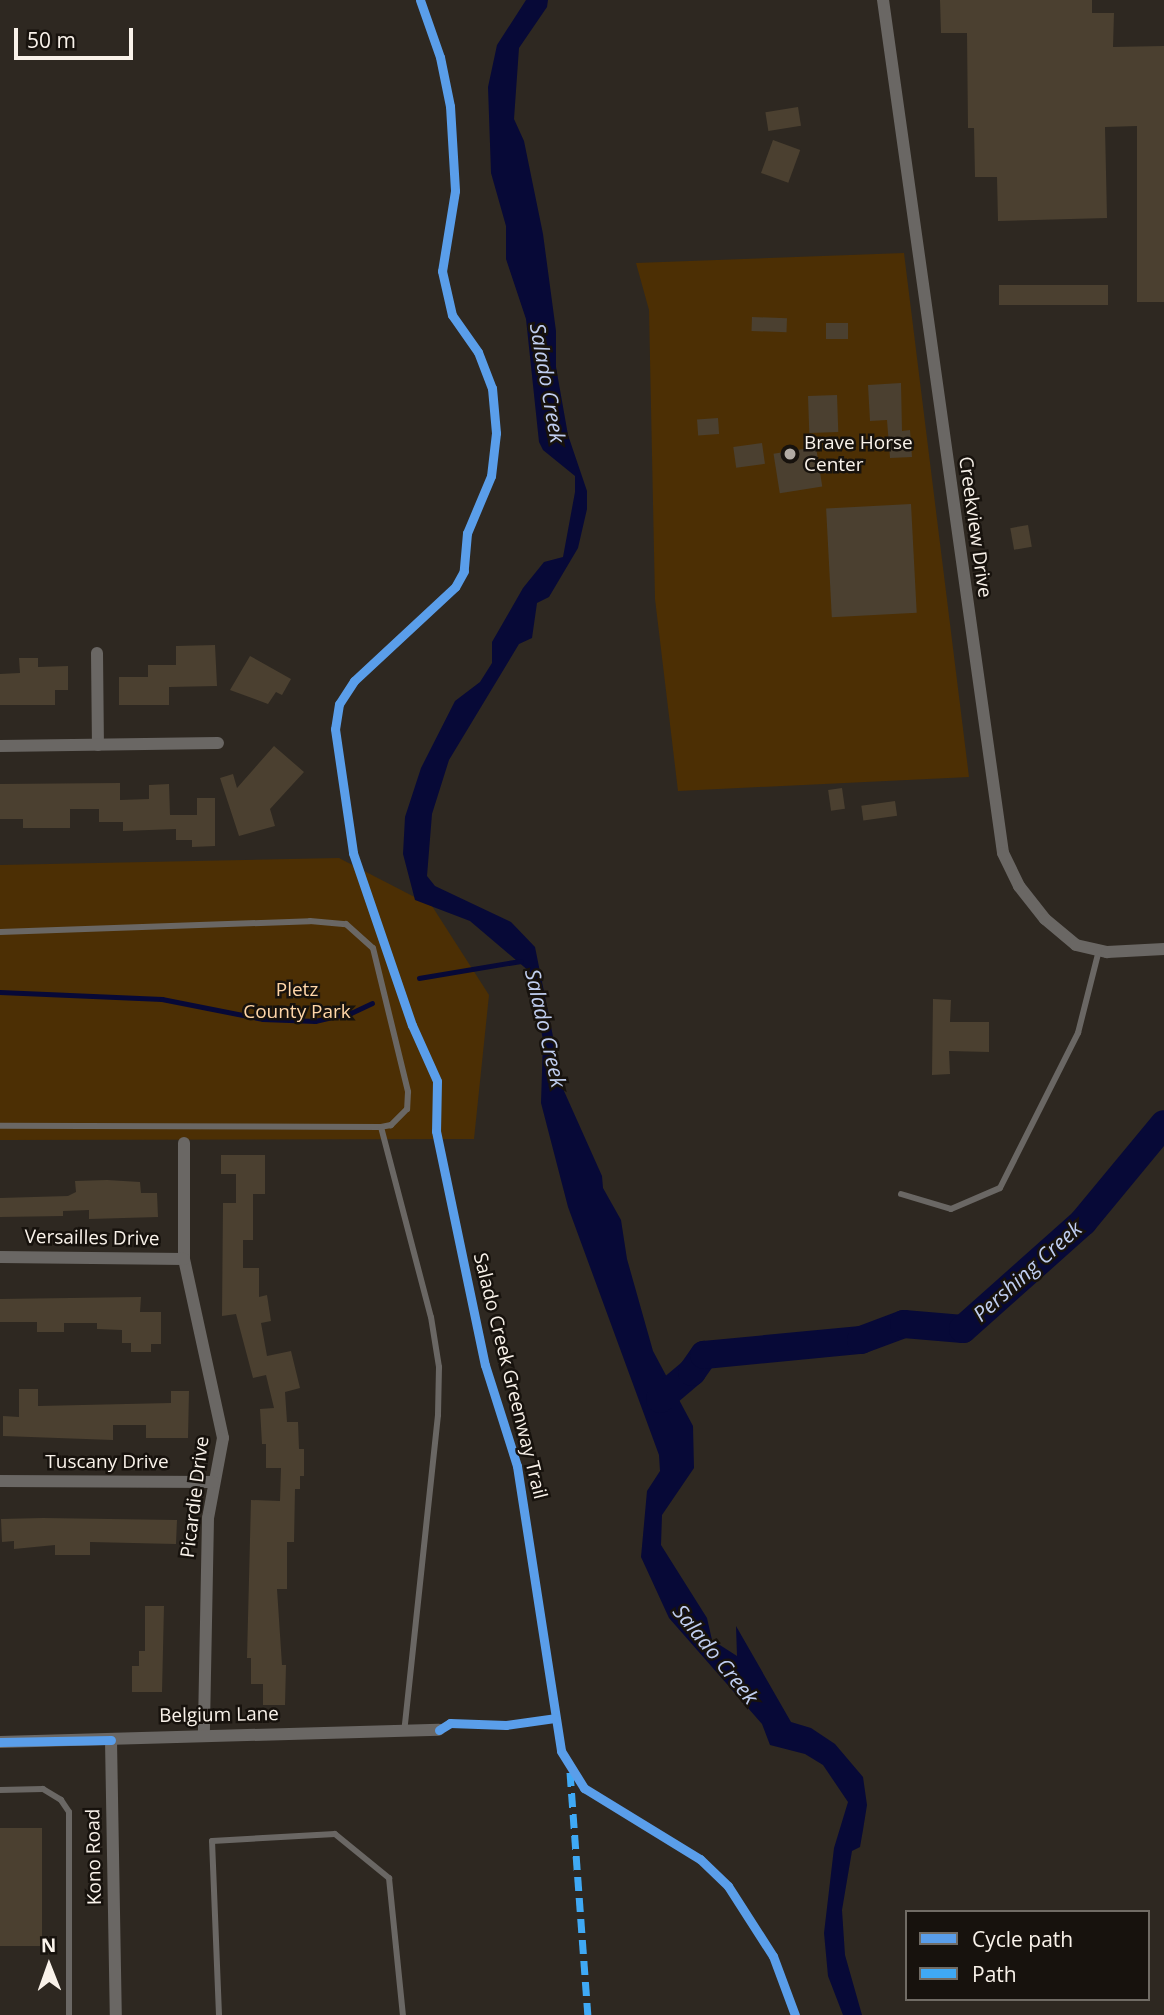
<!DOCTYPE html>
<html>
<head>
<meta charset="utf-8">
<style>
	body { margin:0 }
	#map { position:relative; width:1164px; height:2015px; overflow:hidden; background:#2e2821; font-family:"Open Sans",sans-serif }
	div>[style] { position:absolute }
	[style*='--x'] { left:calc(var(--x)*1px); top:calc(var(--y)*1px); width:calc(var(--w)*1px); rotate:calc(var(--a)*1deg) }
	.green>* { inset:0; background:#4c2f04 }
	.water>* { inset:0; background:#070937 }
	.stream>* { height:4.5px; margin:-2.25px; padding:0 2.25px; transform-origin:2.25px; border-radius:2.25px; background:#070937 }
	.river>* { height:28px; margin:-14px; padding:0 14px; transform-origin:14px; border-radius:14px; background:#070937 }
	.building>* { inset:0; background:#4b4030; transform-origin:0 0 }
	.service>* { height:6px; margin:-3px; padding:0 3px; transform-origin:3px; border-radius:3px; background:#6a6764 }
	.minor>* { height:12px; margin:-6px; padding:0 6px; transform-origin:6px; border-radius:6px; background:#6a6764 }
	.quiet>* { height:7px; margin-top:-3.5px; transform-origin:0; background:repeating-linear-gradient(90deg,#3fa9f5 0 14px,transparent 0 21px) }
	.cycleway>* { height:9px; margin:-4.5px; padding:0 4.5px; transform-origin:4.5px; border-radius:4.5px; background:#5a9eea }
	.dots>* { width:19px; height:19px; translate:-50% -50%; box-sizing:border-box; border:4px solid #17120d; border-radius:50% }
	span { translate:-50% -50%; white-space:nowrap; text-align:center; line-height:1.15; -webkit-text-stroke:5px #17120d; paint-order:stroke }
	.poi-label { font-size:19px; color:#f9f2ea }
	.left { translate:0 -50%; text-align:left }
	.street-label { font-size:19px; color:#f9f2ea }
	.park-label { font-size:19px; color:#ffd6a8 }
	.water-label { font-size:21px; color:#c0cef0; font-style:italic }
	.legend { position:absolute; left:905px; top:1910px; width:245px; height:91px; box-sizing:border-box; background:#17120d; border:2px solid #716c65; margin:0; padding:9px 12px; list-style:none; font-size:21px; color:#f9f2ea }
	.legend li { display:flex; align-items:center; gap:14px; height:35px }
	.legend b { width:35px; border:2px solid #716c65 }
	.north { position:absolute; left:14px; top:1931px; width:70px; height:70px; -webkit-text-stroke:5px #17120d; paint-order:stroke; rotate:359deg; font-size:19px; font-weight:700; line-height:28px; text-align:center; color:#f9f2ea }
	.north::after { content:''; display:block; margin:auto; width:24px; height:32px; background:#f9f2ea; clip-path:polygon(50% 0,100% 100%,50% 72%,0 100%) }
	.scale { position:absolute; left:14px; top:28px; width:119px; height:32px; box-sizing:border-box; border:4px solid #f9f2ea; border-top:0; padding-left:9px; font-size:21px; line-height:24px; white-space:nowrap; color:#f9f2ea; -webkit-text-stroke:5px #17120d; paint-order:stroke }
</style>
</head>
<body>
<div id="map">
	<div class="green">
		<div style="clip-path:polygon(904px 253px,969px 777px,678px 791px,655px 599px,649px 310px,636px 263px)"></div>
		<div style="clip-path:polygon(339px 858px,432px 906px,489px 995px,474px 1139px,0 1140px,0 865px)"></div>
	</div>
	<div class="water">
		<div style="clip-path:polygon(526px 0,548px 0,547px 7px,519px 48px,514px 119px,524px 141px,543px 234px,556px 331px,556px 367px,568px 435px,587px 491px,587px 509px,578px 548px,549px 597px,537px 603px,532px 638px,519px 644px,449px 760px,432px 814px,427px 876px,435px 886px,511px 922px,535px 947px,564px 1091px,602px 1176px,603px 1188px,621px 1220px,627px 1259px,653px 1351px,693px 1426px,694px 1468px,662px 1515px,661px 1545px,707px 1618px,712px 1640px,737px 1656px,736px 1626px,791px 1722px,811px 1728px,835px 1744px,863px 1777px,867px 1805px,863px 1830px,860px 1847px,852px 1851px,842px 1910px,845px 1955px,862px 2015px,843px 2015px,828px 1976px,824px 1933px,834px 1848px,848px 1802px,823px 1765px,805px 1754px,770px 1745px,762px 1724px,669px 1618px,641px 1557px,647px 1491px,660px 1471px,659px 1455px,568px 1207px,541px 1103px,543px 1040px,530px 972px,470px 921px,415px 900px,403px 854px,405px 817px,421px 768px,455px 701px,480px 682px,492px 663px,492px 642px,523px 588px,544px 562px,563px 557px,575px 492px,575px 476px,543px 450px,539px 442px,526px 319px,506px 259px,506px 226px,491px 173px,488px 87px,497px 45px)"></div>
	</div>
	<div class="stream">
		<div style="--x:419;--y:978;--w:103;--a:-9.5"></div>
		<div style="--x:0;--y:992;--w:162;--a:2.5"></div>
		<div style="--x:162;--y:999;--w:103;--a:11.2"></div>
		<div style="--x:263;--y:1019;--w:52;--a:2.2"></div>
		<div style="--x:315;--y:1021;--w:37;--a:-13"></div>
		<div style="--x:351;--y:1013;--w:23;--a:-25"></div>
	</div>
	<div class="river">
		<div style="--x:660;--y:1399;--w:42;--a:-40.2"></div>
		<div style="--x:692;--y:1372;--w:21;--a:-55"></div>
		<div style="--x:704;--y:1355;--w:158;--a:-5.5"></div>
		<div style="--x:861;--y:1340;--w:46;--a:-20.4"></div>
		<div style="--x:904;--y:1324;--w:59;--a:4.8"></div>
		<div style="--x:963;--y:1329;--w:161;--a:-41.7"></div>
		<div style="--x:1083;--y:1222;--w:127;--a:-50.4"></div>
	</div>
	<div class="building">
		<div style="clip-path:polygon(940px 0,1092px 0,1092px 13px,1114px 13px,1113px 47px,1164px 46px,1164px 302px,1137px 302px,1137px 126px,1105px 127px,1107px 218px,998px 221px,997px 177px,975px 177px,974px 128px,968px 128px,967px 33px,941px 33px)"></div>
		<div style="left:798px;top:107px;width:19px;height:33px;rotate:81deg"></div>
		<div style="left:773px;top:140px;width:29px;height:35px;rotate:20deg"></div>
		<div style="left:1108px;top:285px;width:20px;height:109px;rotate:90deg"></div>
		<div style="left:752px;top:317px;width:35px;height:14px;rotate:2deg"></div>
		<div style="left:826px;top:323px;width:22px;height:16px"></div>
		<div style="clip-path:polygon(901px 383px,902px 431px,910px 430px,912px 457px,890px 458px,887px 420px,870px 421px,868px 385px)"></div>
		<div style="left:837px;top:395px;width:37px;height:29px;rotate:88deg"></div>
		<div style="left:718px;top:418px;width:16px;height:21px;rotate:86deg"></div>
		<div style="left:762px;top:443px;width:21px;height:29px;rotate:82deg"></div>
		<div style="left:816px;top:447px;width:40px;height:43px;rotate:81deg"></div>
		<div style="left:911px;top:504px;width:109px;height:85px;rotate:87deg"></div>
		<div style="left:1028px;top:525px;width:22px;height:18px;rotate:80deg"></div>
		<div style="clip-path:polygon(215px 645px,217px 686px,169px 687px,169px 705px,119px 705px,119px 677px,148px 677px,148px 665px,176px 665px,176px 646px)"></div>
		<div style="clip-path:polygon(250px 656px,291px 679px,282px 695px,276px 692px,268px 704px,230px 690px)"></div>
		<div style="clip-path:polygon(19px 658px,38px 658px,38px 667px,68px 666px,68px 690px,55px 690px,55px 705px,0 705px,0 674px,20px 673px)"></div>
		<div style="clip-path:polygon(274px 746px,304px 772px,270px 809px,275px 826px,239px 836px,220px 778px,233px 774px,237px 788px)"></div>
		<div style="clip-path:polygon(120px 783px,120px 800px,149px 799px,149px 785px,169px 784px,170px 815px,197px 815px,197px 798px,215px 798px,215px 846px,192px 847px,192px 840px,176px 840px,176px 829px,123px 831px,123px 822px,99px 822px,99px 809px,70px 809px,70px 828px,23px 828px,23px 819px,0 819px,0 784px)"></div>
		<div style="left:842px;top:788px;width:21px;height:14px;rotate:82deg"></div>
		<div style="left:895px;top:801px;width:15px;height:34px;rotate:82deg"></div>
		<div style="clip-path:polygon(933px 999px,951px 1000px,950px 1022px,989px 1022px,989px 1052px,949px 1051px,950px 1074px,932px 1075px)"></div>
		<div style="clip-path:polygon(221px 1155px,265px 1155px,265px 1194px,253px 1194px,253px 1240px,243px 1240px,243px 1268px,259px 1268px,259px 1297px,267px 1295px,271px 1321px,261px 1323px,267px 1356px,291px 1351px,300px 1388px,285px 1392px,287px 1422px,298px 1422px,299px 1449px,304px 1449px,304px 1476px,300px 1476px,300px 1489px,295px 1489px,294px 1542px,287px 1542px,287px 1589px,277px 1589px,282px 1665px,286px 1665px,285px 1705px,263px 1705px,263px 1684px,251px 1684px,251px 1658px,247px 1658px,251px 1500px,280px 1501px,281px 1468px,266px 1468px,266px 1444px,262px 1444px,260px 1409px,274px 1408px,266px 1375px,253px 1378px,236px 1314px,222px 1316px,223px 1203px,236px 1203px,236px 1174px,221px 1174px)"></div>
		<div style="clip-path:polygon(107px 1180px,140px 1182px,141px 1193px,157px 1193px,158px 1217px,89px 1219px,89px 1210px,63px 1211px,63px 1216px,0 1217px,0 1198px,68px 1196px,76px 1192px,75px 1181px)"></div>
		<div style="clip-path:polygon(141px 1297px,140px 1312px,161px 1312px,161px 1344px,151px 1344px,151px 1352px,131px 1352px,131px 1343px,122px 1343px,122px 1330px,97px 1329px,97px 1323px,64px 1323px,64px 1332px,37px 1332px,37px 1322px,0 1322px,0 1299px)"></div>
		<div style="clip-path:polygon(19px 1389px,38px 1389px,38px 1406px,171px 1403px,171px 1391px,189px 1391px,188px 1438px,146px 1438px,146px 1425px,113px 1425px,113px 1440px,3px 1436px,3px 1416px,19px 1417px)"></div>
		<div style="clip-path:polygon(43px 1518px,177px 1520px,176px 1544px,90px 1542px,90px 1555px,55px 1555px,55px 1545px,14px 1549px,14px 1541px,2px 1542px,1px 1519px)"></div>
		<div style="clip-path:polygon(145px 1606px,164px 1606px,162px 1692px,132px 1692px,132px 1666px,139px 1666px,139px 1651px,145px 1651px)"></div>
		<div style="left:42px;top:1828px;width:118px;height:42px;rotate:90deg"></div>
	</div>
	<div class="service">
		<div style="--x:0;--y:932;--w:310;--a:-2"></div>
		<div style="--x:310;--y:921;--w:36;--a:5"></div>
		<div style="--x:346;--y:924;--w:36;--a:42"></div>
		<div style="--x:373;--y:948;--w:148;--a:76.3"></div>
		<div style="--x:408;--y:1092;--w:17;--a:93"></div>
		<div style="--x:407;--y:1109;--w:23;--a:135"></div>
		<div style="--x:391;--y:1125;--w:10;--a:169"></div>
		<div style="--x:381;--y:1127;--w:381;--a:-179.8"></div>
		<div style="--x:381;--y:1127;--w:196;--a:75.3"></div>
		<div style="--x:431;--y:1317;--w:51;--a:80.9"></div>
		<div style="--x:439;--y:1367;--w:48;--a:91.2"></div>
		<div style="--x:438;--y:1415;--w:318;--a:96.1"></div>
		<div style="--x:901;--y:1194;--w:52;--a:16.7"></div>
		<div style="--x:951;--y:1209;--w:53;--a:-23.2"></div>
		<div style="--x:1000;--y:1188;--w:174;--a:-63.3"></div>
		<div style="--x:1078;--y:1033;--w:86;--a:-75.8"></div>
		<div style="--x:0;--y:1790;--w:43;--a:-1.3"></div>
		<div style="--x:43;--y:1789;--w:21;--a:31"></div>
		<div style="--x:61;--y:1800;--w:14;--a:56"></div>
		<div style="--x:69;--y:1812;--w:203;--a:90"></div>
		<div style="--x:219;--y:2015;--w:174;--a:-92.3"></div>
		<div style="--x:212;--y:1841;--w:123;--a:-3.3"></div>
		<div style="--x:335;--y:1834;--w:70;--a:39.2"></div>
		<div style="--x:389;--y:1878;--w:138;--a:84.2"></div>
	</div>
	<div class="minor">
		<div style="--x:883;--y:0;--w:861;--a:81.99"></div>
		<div style="--x:1003;--y:853;--w:37;--a:64"></div>
		<div style="--x:1019;--y:886;--w:42;--a:51.8"></div>
		<div style="--x:1045;--y:919;--w:40;--a:40"></div>
		<div style="--x:1076;--y:945;--w:32;--a:13"></div>
		<div style="--x:1107;--y:952;--w:57;--a:-3"></div>
		<div style="--x:97;--y:653;--w:92;--a:89.4"></div>
		<div style="--x:0;--y:746;--w:218;--a:-0.8"></div>
		<div style="--x:184;--y:1143;--w:116;--a:90"></div>
		<div style="--x:184;--y:1259;--w:183;--a:77.7"></div>
		<div style="--x:223;--y:1438;--w:81;--a:100.6"></div>
		<div style="--x:208;--y:1518;--w:217;--a:91.1"></div>
		<div style="--x:0;--y:1257;--w:184;--a:0.6"></div>
		<div style="--x:0;--y:1481;--w:213;--a:0.3"></div>
		<div style="--x:111;--y:1740;--w:275;--a:89"></div>
		<div style="--x:0;--y:1742;--w:439;--a:-1.6"></div>
	</div>
	<div class="quiet">
		<div style="--x:570;--y:1772;--w:244;--a:85.8"></div>
	</div>
	<div class="cycleway">
		<div style="--x:420;--y:0;--w:60;--a:70.7"></div>
		<div style="--x:440;--y:57;--w:50;--a:78.5"></div>
		<div style="--x:450;--y:106;--w:85;--a:86.6"></div>
		<div style="--x:455;--y:191;--w:81;--a:99.2"></div>
		<div style="--x:442;--y:271;--w:45;--a:77.2"></div>
		<div style="--x:452;--y:315;--w:45;--a:54.9"></div>
		<div style="--x:478;--y:352;--w:39;--a:69"></div>
		<div style="--x:492;--y:388;--w:45;--a:84.9"></div>
		<div style="--x:496;--y:433;--w:43;--a:96.6"></div>
		<div style="--x:491;--y:476;--w:62;--a:112.8"></div>
		<div style="--x:467;--y:533;--w:38;--a:95"></div>
		<div style="--x:464;--y:571;--w:18;--a:119"></div>
		<div style="--x:455;--y:587;--w:138;--a:137.1"></div>
		<div style="--x:354;--y:681;--w:27;--a:123"></div>
		<div style="--x:339;--y:704;--w:25;--a:99"></div>
		<div style="--x:335;--y:729;--w:125;--a:81.7"></div>
		<div style="--x:353;--y:853;--w:182;--a:71.1"></div>
		<div style="--x:412;--y:1025;--w:61;--a:65.9"></div>
		<div style="--x:437;--y:1081;--w:50;--a:91.1"></div>
		<div style="--x:436;--y:1131;--w:239;--a:78.2"></div>
		<div style="--x:485;--y:1365;--w:106;--a:72.4"></div>
		<div style="--x:517;--y:1466;--w:288;--a:81.2"></div>
		<div style="--x:561;--y:1751;--w:44;--a:58.1"></div>
		<div style="--x:584;--y:1788;--w:136;--a:31.5"></div>
		<div style="--x:700;--y:1859;--w:39;--a:44"></div>
		<div style="--x:728;--y:1886;--w:83;--a:57.3"></div>
		<div style="--x:773;--y:1956;--w:63;--a:69.6"></div>
		<div style="--x:439;--y:1730;--w:13;--a:-32"></div>
		<div style="--x:450;--y:1723;--w:56;--a:2"></div>
		<div style="--x:506;--y:1725;--w:49;--a:-8.1"></div>
		<div style="--x:0;--y:1742;--w:111;--a:-1"></div>
	</div>
	<div class="dots">
		<div style="left:790px;top:454px;background:#b2aba4"></div>
	</div>
	<div class="poi-label">
		<span class="left" style="left:804px;top:454px">Brave Horse<br>Center</span>
	</div>
	<div class="street-label">
		<span style="left:975px;top:527px;rotate:82deg">Creekview Drive</span>
		<span style="left:92px;top:1238px;rotate:1deg">Versailles Drive</span>
		<span style="left:510px;top:1376px;rotate:76deg">Salado Creek Greenway Trail</span>
		<span style="left:107px;top:1462px">Tuscany Drive</span>
		<span style="left:195px;top:1497px;rotate:-83deg">Picardie Drive</span>
		<span style="left:219px;top:1715px;rotate:-1deg">Belgium Lane</span>
		<span style="left:94px;top:1857px;rotate:-91deg">Kono Road</span>
	</div>
	<div class="park-label">
		<span style="left:297px;top:1001px">Pletz<br>County Park</span>
	</div>
	<div class="water-label">
		<span style="left:548px;top:383px;rotate:80deg">Salado Creek</span>
		<span style="left:546px;top:1028px;rotate:77deg">Salado Creek</span>
		<span style="left:1027px;top:1271px;rotate:-42deg">Pershing Creek</span>
		<span style="left:716px;top:1654px;rotate:51deg">Salado Creek</span>
	</div>
	<ul class="legend">
	<li><b style="height:9px;background:#5a9eea"></b>Cycle path</li>
	<li><b style="height:9px;background:#3fa9f5"></b>Path</li>
	</ul>
	<div class="north">N</div>
	<div class="scale">50 m</div>
</div>
</body>
</html>
